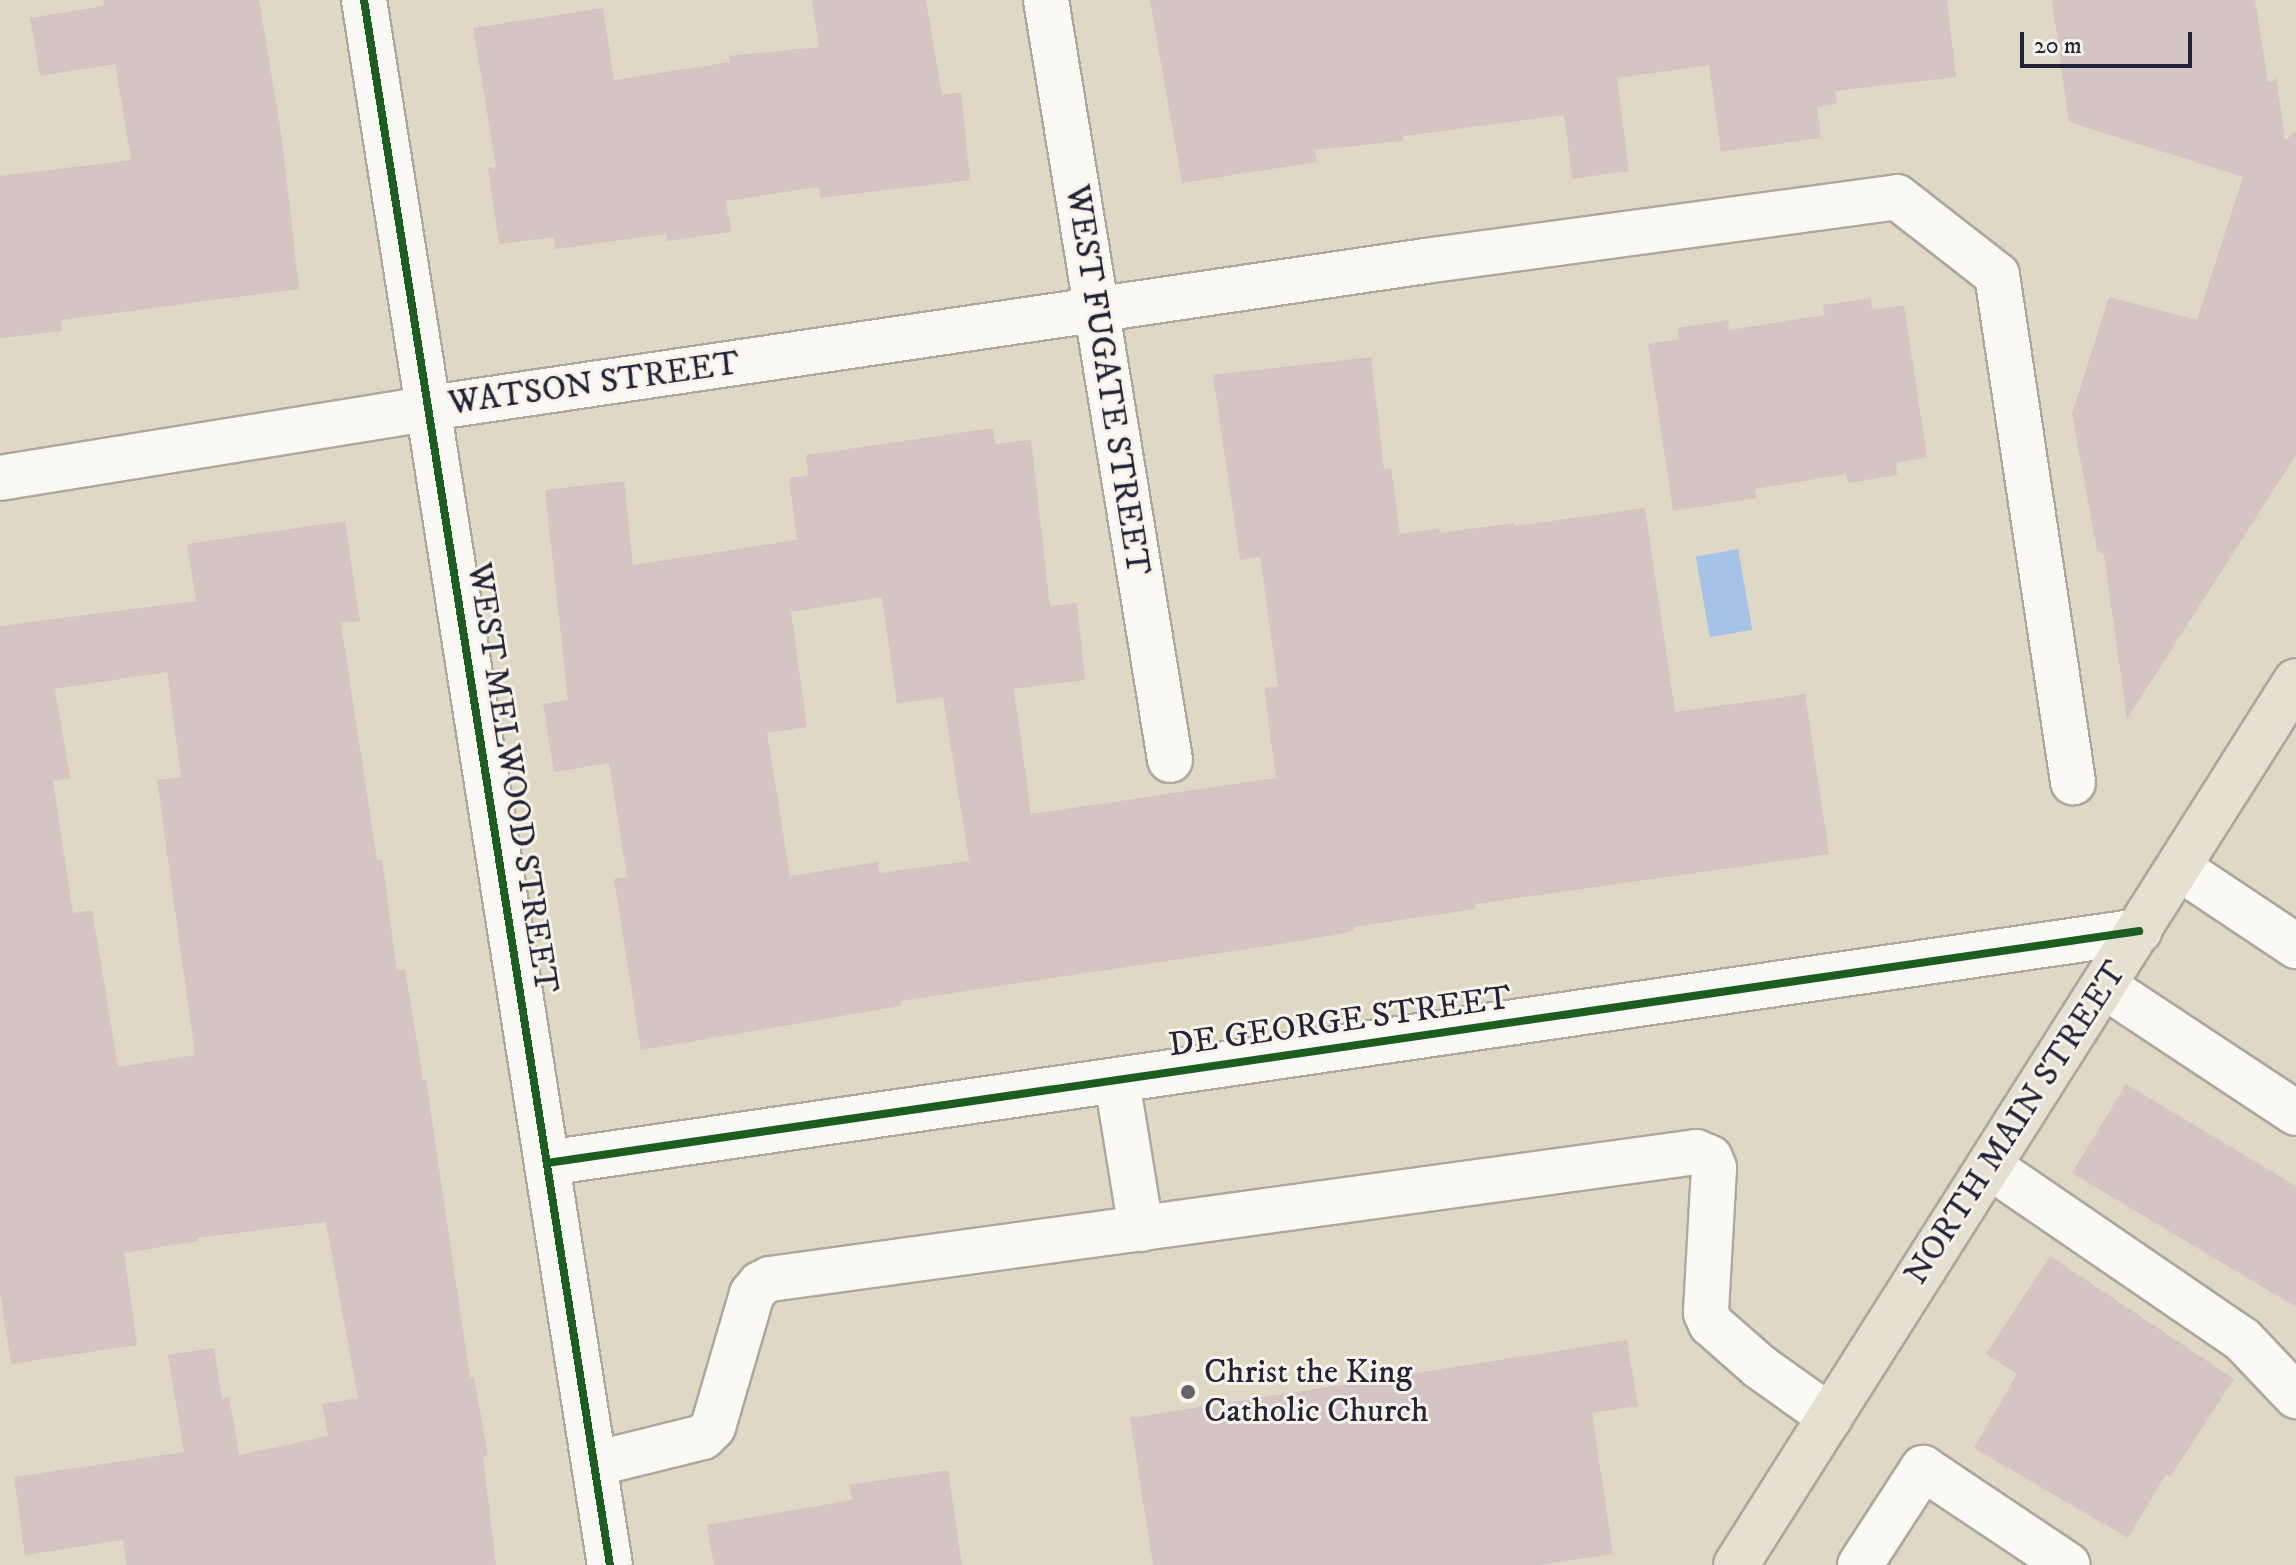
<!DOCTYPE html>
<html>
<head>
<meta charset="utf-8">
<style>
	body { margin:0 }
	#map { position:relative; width:2296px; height:1565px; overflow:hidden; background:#dfd8c5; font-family:"IM FELL DW Pica",serif }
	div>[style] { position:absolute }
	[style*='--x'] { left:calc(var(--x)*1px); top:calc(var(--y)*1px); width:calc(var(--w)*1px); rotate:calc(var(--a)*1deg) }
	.water>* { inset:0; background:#a4c3e7; transform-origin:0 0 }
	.building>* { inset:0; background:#d5c4c4 }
	.roads { filter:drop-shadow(2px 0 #aca89e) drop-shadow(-2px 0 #aca89e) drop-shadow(0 2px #aca89e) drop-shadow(0 -2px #aca89e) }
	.minor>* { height:44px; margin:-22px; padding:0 22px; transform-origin:22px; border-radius:22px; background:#faf9f6 }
	.major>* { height:44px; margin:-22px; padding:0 22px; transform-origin:22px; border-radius:22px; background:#e5e0d2 }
	.cycleway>* { height:8px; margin:-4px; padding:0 4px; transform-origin:4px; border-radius:4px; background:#1b5e20 }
	.dots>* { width:22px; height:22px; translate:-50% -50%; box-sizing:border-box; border:4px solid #f7f3e8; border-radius:50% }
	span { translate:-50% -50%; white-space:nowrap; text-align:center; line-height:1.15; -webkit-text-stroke:6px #f7f3e8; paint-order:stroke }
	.street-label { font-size:34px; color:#22223b }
	.poi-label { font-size:34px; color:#22223b }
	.left { translate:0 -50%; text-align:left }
	.scale { position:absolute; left:2020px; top:32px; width:172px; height:36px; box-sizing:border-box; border:4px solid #22223b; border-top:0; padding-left:10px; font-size:24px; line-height:28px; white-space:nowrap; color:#22223b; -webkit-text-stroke:6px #f7f3e8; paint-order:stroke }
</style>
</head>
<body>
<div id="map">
	<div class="water">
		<div style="left:1738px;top:549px;width:82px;height:43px;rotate:80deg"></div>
	</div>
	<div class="building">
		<div style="clip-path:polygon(103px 0,259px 0,282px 139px,299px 289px,61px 320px,62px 331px,0 338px,0 176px,131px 160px,115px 64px,40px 76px,30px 18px,104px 6px)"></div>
		<div style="clip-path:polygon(812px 0,926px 0,942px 95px,961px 92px,970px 180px,820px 198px,819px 187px,726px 201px,731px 232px,667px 241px,666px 234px,555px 249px,554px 237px,499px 244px,488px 168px,496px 167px,473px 28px,603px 8px,614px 80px,730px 62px,729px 56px,819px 47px)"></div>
		<div style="clip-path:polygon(1150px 0,1947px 0,1956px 77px,1835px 91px,1837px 104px,1817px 107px,1821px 138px,1721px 152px,1709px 65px,1617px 78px,1629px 171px,1572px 179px,1564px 115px,1403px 136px,1403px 141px,1315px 150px,1317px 162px,1182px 183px)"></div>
		<div style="clip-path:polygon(2052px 0,2255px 0,2268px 82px,2274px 81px,2276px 75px,2285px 140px,2296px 132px,2296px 455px,2127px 719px,2104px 555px,2097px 550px,2072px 414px,2109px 297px,2197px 320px,2243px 177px,2069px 122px)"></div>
		<div style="clip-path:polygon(1871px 298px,1872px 310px,1904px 305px,1927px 457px,1896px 463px,1897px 475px,1848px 483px,1846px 474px,1755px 489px,1756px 498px,1673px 511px,1648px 344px,1679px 339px,1678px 328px,1728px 320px,1729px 330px,1825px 315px,1823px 305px)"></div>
		<div style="clip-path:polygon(evenodd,1371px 357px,1384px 469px,1391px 468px,1400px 534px,1439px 528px,1440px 533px,1514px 523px,1514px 526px,1645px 508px,1675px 712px,1805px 694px,1829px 854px,1475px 904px,1475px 909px,1354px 927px,1354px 931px,1300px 941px,900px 1001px,901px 1006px,641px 1050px,614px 879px,627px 877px,609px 763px,554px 772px,543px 704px,568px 700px,545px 490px,624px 481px,633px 565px,797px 540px,789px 478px,808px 475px,806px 455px,993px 428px,995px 444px,1031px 440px,1050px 606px,1077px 603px,1085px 680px,1014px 689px,1031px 814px,1276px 778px,1264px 688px,1278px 686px,1260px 557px,1240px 560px,1213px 375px,1371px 357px,882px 597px,897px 704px,943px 697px,969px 861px,880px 873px,878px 862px,790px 876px,767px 733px,807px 727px,791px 612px,882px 597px)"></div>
		<div style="clip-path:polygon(evenodd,345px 521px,360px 621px,341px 623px,377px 860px,382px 859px,397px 971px,405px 969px,423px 1080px,426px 1080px,470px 1378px,474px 1377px,488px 1455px,483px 1456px,496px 1565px,127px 1565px,123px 1540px,25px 1555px,14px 1477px,184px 1452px,168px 1355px,214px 1348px,222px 1399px,229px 1397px,239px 1455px,328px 1436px,322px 1404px,358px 1398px,326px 1222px,197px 1238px,198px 1241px,124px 1253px,137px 1345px,11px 1364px,0 1293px,0 626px,196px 601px,187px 544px,345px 521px,167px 672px,181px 777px,157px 780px,195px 1055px,118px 1067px,92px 910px,73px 913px,53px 781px,70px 778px,55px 689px,167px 672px)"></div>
		<div style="clip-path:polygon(2126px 1084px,2296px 1186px,2296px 1307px,2072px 1173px)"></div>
		<div style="clip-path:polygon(2050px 1256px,2234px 1379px,2170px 1477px,2166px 1474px,2128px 1538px,1974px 1448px,2017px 1374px,1986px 1354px)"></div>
		<div style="clip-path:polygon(1627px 1340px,1638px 1406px,1592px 1413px,1613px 1554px,1540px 1565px,1153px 1565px,1130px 1418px)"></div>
		<div style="clip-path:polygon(948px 1470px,962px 1565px,714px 1565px,707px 1525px,852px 1500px,849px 1485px)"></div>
	</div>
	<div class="roads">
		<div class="minor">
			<div style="--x:364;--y:0;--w:1584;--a:81.07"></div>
			<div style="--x:1046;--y:0;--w:770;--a:80.73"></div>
			<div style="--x:0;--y:478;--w:436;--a:-9.2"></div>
			<div style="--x:430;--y:408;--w:1006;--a:-8.4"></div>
			<div style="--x:1425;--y:261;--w:476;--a:-7.7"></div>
			<div style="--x:1897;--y:197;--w:127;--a:38"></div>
			<div style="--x:1997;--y:275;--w:513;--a:81.47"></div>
			<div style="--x:2179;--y:868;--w:141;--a:33.7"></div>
			<div style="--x:2104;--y:986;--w:230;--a:33.5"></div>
			<div style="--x:1117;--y:1081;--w:150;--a:80.8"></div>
			<div style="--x:547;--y:1163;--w:1609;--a:-8.29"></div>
			<div style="--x:1989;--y:1166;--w:306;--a:34.4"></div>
			<div style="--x:2242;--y:1339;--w:79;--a:46.5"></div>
			<div style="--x:594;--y:1464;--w:112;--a:-13.9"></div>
			<div style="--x:703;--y:1437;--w:14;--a:-45"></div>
			<div style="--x:713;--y:1427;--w:139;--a:-73.7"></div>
			<div style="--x:752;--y:1294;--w:13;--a:-51"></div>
			<div style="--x:760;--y:1284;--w:11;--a:-27"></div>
			<div style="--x:770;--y:1279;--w:935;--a:-7.81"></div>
			<div style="--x:1696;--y:1152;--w:15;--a:23"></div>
			<div style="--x:1710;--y:1158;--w:11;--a:68"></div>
			<div style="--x:1714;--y:1168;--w:145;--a:93.2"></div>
			<div style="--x:1706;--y:1313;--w:12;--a:66"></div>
			<div style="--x:1711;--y:1324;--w:65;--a:41.3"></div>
			<div style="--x:1760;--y:1367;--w:86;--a:35.5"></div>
			<div style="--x:1860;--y:1565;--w:116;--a:-57"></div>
			<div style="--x:1923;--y:1468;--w:174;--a:33.8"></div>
		</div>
		<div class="major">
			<div style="--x:1736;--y:1565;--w:1046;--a:-57.65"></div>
		</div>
	</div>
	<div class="cycleway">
		<div style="--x:364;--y:0;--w:1584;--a:81.07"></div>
		<div style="--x:547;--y:1163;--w:1609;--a:-8.29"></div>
	</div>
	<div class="dots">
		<div style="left:1188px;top:1392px;background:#64626b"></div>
	</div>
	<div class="street-label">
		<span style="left:1107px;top:380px;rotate:81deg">WEST FUGATE STREET</span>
		<span style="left:594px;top:384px;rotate:-8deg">WATSON STREET</span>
		<span style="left:512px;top:778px;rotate:81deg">WEST MELWOOD STREET</span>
		<span style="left:1340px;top:1022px;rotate:-8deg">DE GEORGE STREET</span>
		<span style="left:2016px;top:1123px;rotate:-57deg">NORTH MAIN STREET</span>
	</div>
	<div class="poi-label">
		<span class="left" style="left:1204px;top:1392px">Christ the King<br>Catholic Church</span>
	</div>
	<div class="scale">20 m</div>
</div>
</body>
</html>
